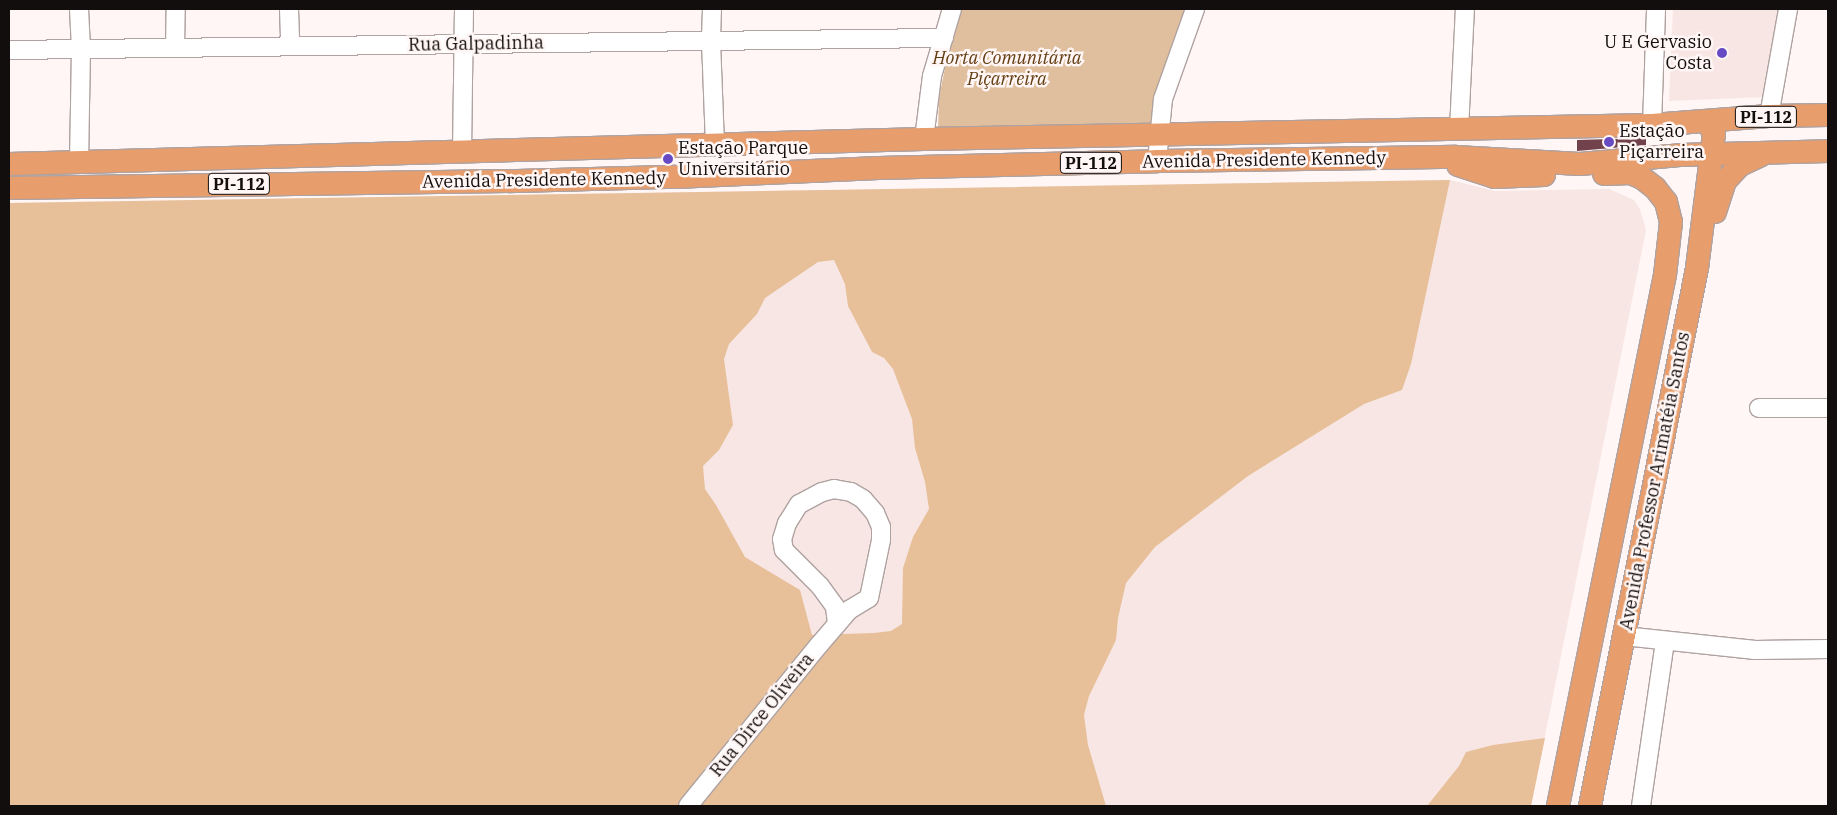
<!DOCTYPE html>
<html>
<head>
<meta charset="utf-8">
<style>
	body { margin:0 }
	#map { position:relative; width:1837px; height:815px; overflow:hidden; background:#fff6f5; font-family:"IBM Plex Serif",serif }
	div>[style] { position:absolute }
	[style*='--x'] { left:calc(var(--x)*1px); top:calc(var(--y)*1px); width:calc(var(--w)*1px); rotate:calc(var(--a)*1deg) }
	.built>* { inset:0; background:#f7e6e3 }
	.green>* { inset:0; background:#e0bf9e }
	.forest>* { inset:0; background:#e7c09a }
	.building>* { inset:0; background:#72424c }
	.roads { filter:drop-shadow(1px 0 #afa2a0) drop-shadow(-1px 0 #afa2a0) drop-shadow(0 1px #afa2a0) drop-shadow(0 -1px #afa2a0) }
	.minor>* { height:18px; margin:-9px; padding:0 9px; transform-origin:9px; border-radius:9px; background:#fff }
	.major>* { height:22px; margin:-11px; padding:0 11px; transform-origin:11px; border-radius:11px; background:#e79e6c }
	.dots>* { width:14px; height:14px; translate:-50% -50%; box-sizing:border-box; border:2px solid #fff6f5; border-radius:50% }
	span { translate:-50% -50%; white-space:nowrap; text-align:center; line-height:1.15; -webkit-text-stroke:5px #fff6f5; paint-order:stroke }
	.shield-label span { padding:1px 4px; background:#fff6f5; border:1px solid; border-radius:4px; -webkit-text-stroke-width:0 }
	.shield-label { font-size:16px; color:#130e0e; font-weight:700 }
	.poi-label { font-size:18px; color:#130e0e }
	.right { translate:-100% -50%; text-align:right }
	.left { translate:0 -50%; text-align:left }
	.street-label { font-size:18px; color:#130e0e }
	.park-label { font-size:18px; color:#643e13; font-style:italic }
	.frame { position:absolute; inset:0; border:10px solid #130e0e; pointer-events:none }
</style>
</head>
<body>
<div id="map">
	<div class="built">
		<div style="clip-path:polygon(1673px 9px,1779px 9px,1765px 97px,1669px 101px)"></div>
		<div style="clip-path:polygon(1450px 180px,1495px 191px,1609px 189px,1634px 200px,1640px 209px,1646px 230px,1531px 806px,9px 806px,9px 203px)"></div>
	</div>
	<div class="green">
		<div style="clip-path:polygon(961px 9px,1189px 9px,1166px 61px,1153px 127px,938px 131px,939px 97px,951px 40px)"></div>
	</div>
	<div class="forest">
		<div style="clip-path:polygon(evenodd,1450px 180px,1411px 364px,1402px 390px,1364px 404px,1248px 476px,1155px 547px,1126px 583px,1118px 618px,1116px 640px,1089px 696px,1084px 715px,1088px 745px,1106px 806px,9px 806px,9px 203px,1450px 180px,834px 260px,845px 284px,848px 306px,872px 352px,884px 358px,893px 369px,912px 419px,915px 448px,925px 482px,929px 509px,913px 537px,903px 568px,902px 624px,891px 631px,874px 633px,812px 635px,800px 590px,745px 557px,716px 505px,705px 489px,703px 466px,719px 450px,733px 425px,724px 359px,729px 344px,757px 314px,765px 298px,818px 262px,834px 260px)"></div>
		<div style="clip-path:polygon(1545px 738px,1531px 806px,1427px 806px,1459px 766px,1466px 752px,1493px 745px)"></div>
	</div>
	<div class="building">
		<div style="clip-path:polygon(1646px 138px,1646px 145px,1577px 151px,1577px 140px)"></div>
	</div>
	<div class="roads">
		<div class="minor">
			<div style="--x:79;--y:9;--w:40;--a:87.1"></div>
			<div style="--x:81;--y:49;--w:113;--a:91"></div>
			<div style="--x:289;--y:9;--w:37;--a:88"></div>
			<div style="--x:712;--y:9;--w:32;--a:92"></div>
			<div style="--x:711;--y:41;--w:105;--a:87.8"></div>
			<div style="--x:175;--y:48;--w:39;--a:-89"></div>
			<div style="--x:9;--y:50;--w:935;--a:-0.74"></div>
			<div style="--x:1769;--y:116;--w:109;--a:-79.9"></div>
			<div style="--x:1652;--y:125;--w:116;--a:-88"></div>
			<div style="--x:1459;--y:130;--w:121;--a:-87.2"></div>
			<div style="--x:924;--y:139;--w:64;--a:-82.8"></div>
			<div style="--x:932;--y:76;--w:70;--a:-73.4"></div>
			<div style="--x:462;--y:153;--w:144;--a:-89.2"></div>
			<div style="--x:1157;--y:161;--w:62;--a:-84.5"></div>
			<div style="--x:1163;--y:99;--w:96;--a:-70.4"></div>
			<div style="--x:1759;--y:408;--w:69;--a:0"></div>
			<div style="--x:1624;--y:636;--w:132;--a:6.1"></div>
			<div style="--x:1755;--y:650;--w:73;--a:-0.8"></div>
			<div style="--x:688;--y:806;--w:208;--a:-50.9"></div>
			<div style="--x:819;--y:645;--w:46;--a:-49.4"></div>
			<div style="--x:849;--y:610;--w:23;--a:-31"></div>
			<div style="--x:869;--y:598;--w:59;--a:-78.3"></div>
			<div style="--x:881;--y:540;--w:13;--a:-90"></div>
			<div style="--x:881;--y:527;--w:15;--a:-113"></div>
			<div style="--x:875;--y:513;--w:18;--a:-131"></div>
			<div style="--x:863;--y:499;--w:14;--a:-150"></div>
			<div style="--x:851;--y:492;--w:17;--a:-170"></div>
			<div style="--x:834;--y:489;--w:12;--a:166"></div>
			<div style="--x:822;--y:492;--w:26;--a:152"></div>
			<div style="--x:799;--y:504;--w:22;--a:122"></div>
			<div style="--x:787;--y:523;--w:17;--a:107"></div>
			<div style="--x:782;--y:539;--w:11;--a:80"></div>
			<div style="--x:784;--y:550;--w:51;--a:45"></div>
			<div style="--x:820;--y:586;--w:26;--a:54"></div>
			<div style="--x:835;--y:607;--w:17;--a:83"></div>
			<div style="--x:1641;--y:806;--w:166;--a:-81.7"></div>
		</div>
		<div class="major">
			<div style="--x:9;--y:164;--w:915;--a:-1.57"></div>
			<div style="--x:924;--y:139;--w:728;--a:-1.1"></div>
			<div style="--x:1652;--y:125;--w:117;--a:-4.4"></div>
			<div style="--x:1769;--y:116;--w:59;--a:-1"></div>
			<div style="--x:1458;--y:165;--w:38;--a:18"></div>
			<div style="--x:1494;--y:177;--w:50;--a:-2.3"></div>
			<div style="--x:9;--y:188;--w:508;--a:-0.79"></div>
			<div style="--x:517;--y:181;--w:158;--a:-1.5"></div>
			<div style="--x:675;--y:177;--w:204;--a:-2.5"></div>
			<div style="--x:879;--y:168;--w:278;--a:-1.4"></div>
			<div style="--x:1157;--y:161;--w:299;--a:-0.8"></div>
			<div style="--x:1456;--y:157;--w:124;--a:3.2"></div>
			<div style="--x:1580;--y:164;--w:100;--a:-5.1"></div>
			<div style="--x:1680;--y:155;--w:148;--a:-1.5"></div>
			<div style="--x:1715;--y:212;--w:33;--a:-72"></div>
			<div style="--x:1725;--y:181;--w:22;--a:-47"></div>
			<div style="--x:1740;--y:165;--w:23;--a:-25"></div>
			<div style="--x:1558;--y:806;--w:542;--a:-78.61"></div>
			<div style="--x:1665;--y:275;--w:53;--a:-83.5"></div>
			<div style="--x:1671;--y:222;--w:21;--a:-104"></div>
			<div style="--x:1666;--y:202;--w:18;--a:-128"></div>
			<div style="--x:1655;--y:188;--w:16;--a:-142"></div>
			<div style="--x:1642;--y:178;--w:12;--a:-156"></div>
			<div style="--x:1631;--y:173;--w:27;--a:178"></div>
			<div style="--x:1590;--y:806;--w:549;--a:-78.75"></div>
			<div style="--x:1697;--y:268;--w:135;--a:-82.8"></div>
			<div style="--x:1714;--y:134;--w:11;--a:-117"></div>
			<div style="--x:1709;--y:124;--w:6;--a:-149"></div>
		</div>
	</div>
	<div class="dots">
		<div style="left:1722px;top:53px;background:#664bc4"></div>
		<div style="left:1609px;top:142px;background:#664bc4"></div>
		<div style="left:668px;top:159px;background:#664bc4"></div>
	</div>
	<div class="shield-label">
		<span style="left:1766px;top:117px">PI-112</span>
		<span style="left:1091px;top:163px">PI-112</span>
		<span style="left:239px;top:184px">PI-112</span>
	</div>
	<div class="poi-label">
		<span class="right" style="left:1712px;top:53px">U E Gervasio<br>Costa</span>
		<span class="left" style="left:1619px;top:142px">Estação<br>Piçarreira</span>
		<span class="left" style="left:678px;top:159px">Estação Parque<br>Universitário</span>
	</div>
	<div class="street-label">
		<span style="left:476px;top:44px;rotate:-1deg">Rua Galpadinha</span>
		<span style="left:1264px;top:160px;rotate:-1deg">Avenida Presidente Kennedy</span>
		<span style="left:544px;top:180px;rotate:-1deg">Avenida Presidente Kennedy</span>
		<span style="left:1655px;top:481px;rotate:-79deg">Avenida Professor Arimatéia Santos</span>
		<span style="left:762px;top:715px;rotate:-51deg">Rua Dirce Oliveira</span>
	</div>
	<div class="park-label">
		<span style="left:1007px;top:69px">Horta Comunitária<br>Piçarreira</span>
	</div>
	<div class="frame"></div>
</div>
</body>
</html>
